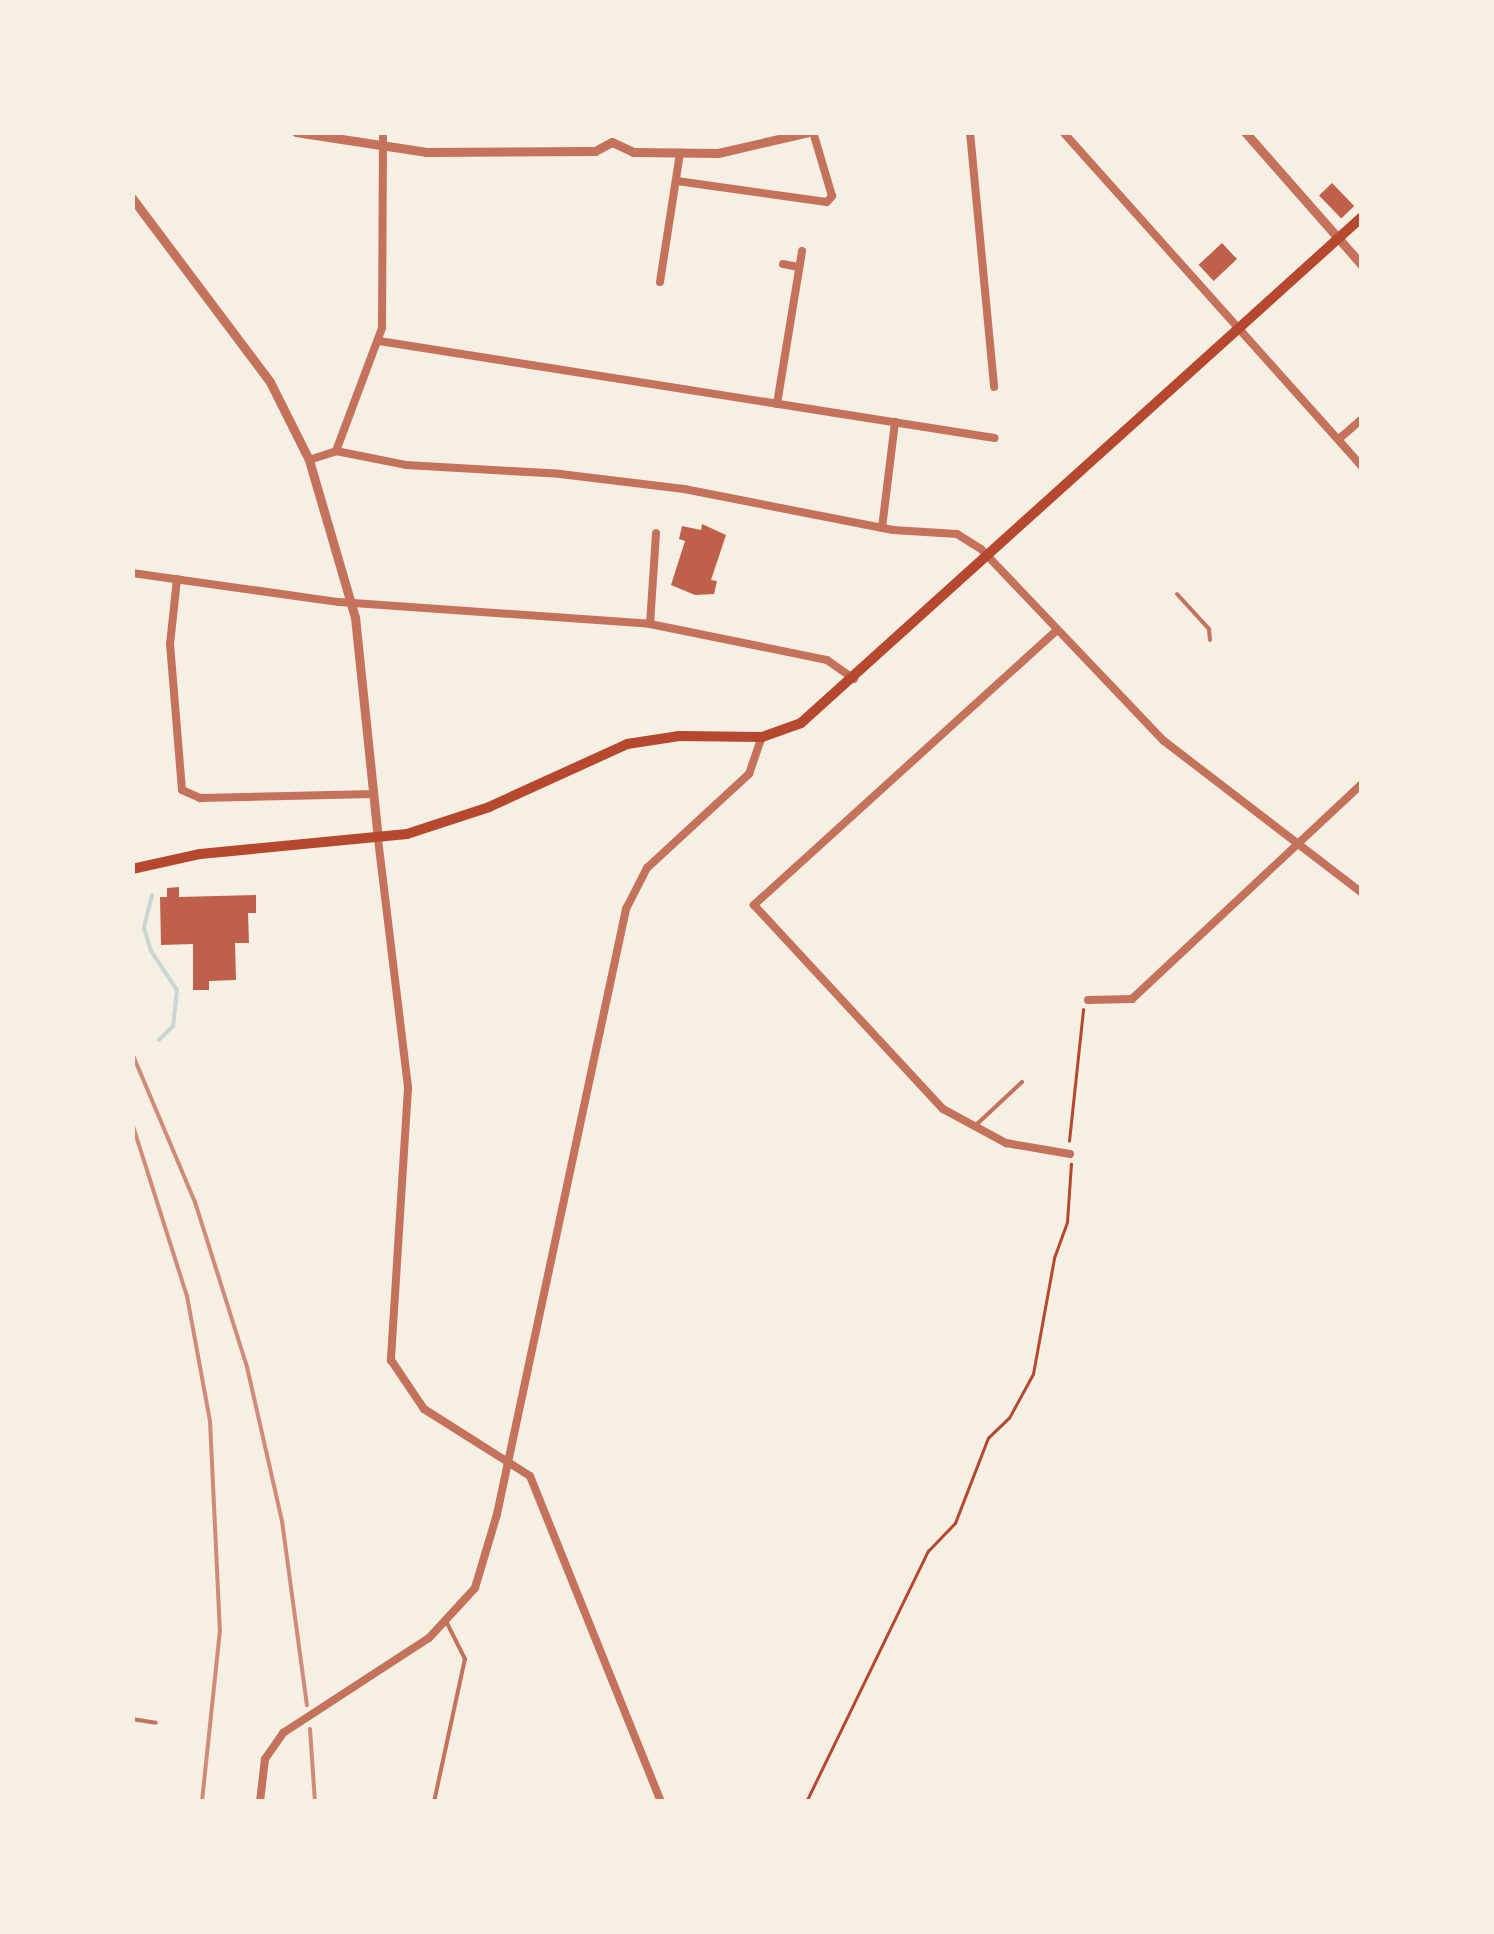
<!DOCTYPE html>
<html>
<head>
<meta charset="utf-8">
<style>
	body { margin:0 }
	#map { position:relative; width:1494px; height:1934px; overflow:hidden; background:#f6efe4; font-family:Commissioner,sans-serif }
	div>[style] { position:absolute }
	[style*='--x'] { left:calc(var(--x)*1px); top:calc(var(--y)*1px); width:calc(var(--w)*1px); rotate:calc(var(--a)*1deg) }
	.stream>* { height:4px; margin:-2px; padding:0 2px; transform-origin:2px; border-radius:2px; background:#c9d6d2 }
	.building>* { inset:0; background:#bf614a; transform-origin:0 0 }
	.path>* { height:2.5px; margin:-1.25px; padding:0 1.25px; transform-origin:1.25px; border-radius:1.25px; background:#b5482f }
	.service>* { height:4px; margin:-2px; padding:0 2px; transform-origin:2px; border-radius:2px; background:#c5725c }
	.minor>* { height:8px; margin:-4px; padding:0 4px; transform-origin:4px; border-radius:4px; background:#c5725c }
	.tertiary>* { height:9px; margin:-4.5px; padding:0 4.5px; transform-origin:4.5px; border-radius:4.5px; background:#c5725c }
	.secondary>* { height:10px; margin:-5px; padding:0 5px; transform-origin:5px; border-radius:5px; background:#b5482f }
	.rail>* { height:4px; margin:-2px; padding:0 2px; transform-origin:2px; border-radius:2px; background:#cf8b77 }
	span { translate:-50% -50%; white-space:nowrap; text-align:center; line-height:1.15; -webkit-text-stroke:8px #f6efe4; paint-order:stroke }
	.frame { position:absolute; inset:0; border:135px solid #f6efe4; pointer-events:none }
</style>
</head>
<body>
<div id="map">
	<div class="stream">
		<div style="--x:152;--y:895;--w:34;--a:104"></div>
		<div style="--x:144;--y:928;--w:24;--a:73"></div>
		<div style="--x:151;--y:951;--w:47;--a:56.3"></div>
		<div style="--x:177;--y:990;--w:36;--a:96"></div>
		<div style="--x:173;--y:1026;--w:20;--a:135"></div>
	</div>
	<div class="building">
		<div style="left:1332px;top:183px;width:32px;height:18px;rotate:46deg"></div>
		<div style="left:1222px;top:243px;width:22px;height:32px;rotate:47deg"></div>
		<div style="clip-path:polygon(702px 524px,726px 535px,711px 580px,717px 581px,714px 594px,695px 595px,671px 585px,685px 541px,679px 539px,682px 526px,701px 530px)"></div>
		<div style="clip-path:polygon(179px 887px,179px 897px,256px 895px,256px 913px,248px 913px,249px 943px,235px 943px,236px 980px,209px 981px,209px 990px,193px 990px,193px 944px,161px 945px,160px 897px,167px 897px,167px 888px)"></div>
	</div>
	<div class="path">
		<div style="--x:1069;--y:1141;--w:132;--a:-83.9"></div>
		<div style="--x:806;--y:1802;--w:279;--a:-64.1"></div>
		<div style="--x:928;--y:1551;--w:39;--a:-46"></div>
		<div style="--x:955;--y:1523;--w:91;--a:-68.8"></div>
		<div style="--x:988;--y:1438;--w:29;--a:-44"></div>
		<div style="--x:1009;--y:1418;--w:50;--a:-61.4"></div>
		<div style="--x:1033;--y:1374;--w:118;--a:-79.7"></div>
		<div style="--x:1054;--y:1258;--w:38;--a:-70"></div>
		<div style="--x:1067;--y:1222;--w:58;--a:-86.1"></div>
	</div>
	<div class="service">
		<div style="--x:1177;--y:594;--w:47;--a:47.6"></div>
		<div style="--x:1209;--y:629;--w:11;--a:85"></div>
		<div style="--x:976;--y:1125;--w:63;--a:-43.1"></div>
		<div style="--x:132;--y:1719;--w:24;--a:9"></div>
		<div style="--x:434;--y:1802;--w:146;--a:-77.8"></div>
		<div style="--x:465;--y:1659;--w:40;--a:-116.6"></div>
	</div>
	<div class="minor">
		<div style="--x:970;--y:132;--w:256;--a:84.6"></div>
		<div style="--x:1063;--y:132;--w:449;--a:48.2"></div>
		<div style="--x:677;--y:181;--w:151;--a:8"></div>
		<div style="--x:827;--y:202;--w:8;--a:-50"></div>
		<div style="--x:832;--y:196;--w:67;--a:-106.5"></div>
		<div style="--x:783;--y:264;--w:16;--a:11"></div>
		<div style="--x:660;--y:282;--w:131;--a:-81.2"></div>
		<div style="--x:379;--y:341;--w:623;--a:8.96"></div>
		<div style="--x:777;--y:404;--w:155;--a:-80.7"></div>
		<div style="--x:1340;--y:438;--w:29;--a:-41"></div>
		<div style="--x:336;--y:451;--w:131;--a:-69.5"></div>
		<div style="--x:382;--y:328;--w:196;--a:-89.7"></div>
		<div style="--x:309;--y:460;--w:28;--a:-18"></div>
		<div style="--x:336;--y:451;--w:71;--a:11.3"></div>
		<div style="--x:406;--y:465;--w:154;--a:3.3"></div>
		<div style="--x:560;--y:474;--w:125;--a:6.9"></div>
		<div style="--x:684;--y:489;--w:213;--a:11.1"></div>
		<div style="--x:893;--y:530;--w:64;--a:3.6"></div>
		<div style="--x:957;--y:534;--w:28;--a:32"></div>
		<div style="--x:981;--y:549;--w:265;--a:46.4"></div>
		<div style="--x:1164;--y:741;--w:250;--a:37.5"></div>
		<div style="--x:882;--y:528;--w:107;--a:-83"></div>
		<div style="--x:132;--y:573;--w:209;--a:8"></div>
		<div style="--x:339;--y:602;--w:312;--a:4"></div>
		<div style="--x:650;--y:624;--w:181;--a:11.5"></div>
		<div style="--x:827;--y:660;--w:33;--a:35"></div>
		<div style="--x:177;--y:579;--w:65;--a:96.1"></div>
		<div style="--x:170;--y:644;--w:146;--a:85.3"></div>
		<div style="--x:182;--y:790;--w:20;--a:24"></div>
		<div style="--x:200;--y:798;--w:173;--a:-1.3"></div>
		<div style="--x:650;--y:624;--w:91;--a:-86.2"></div>
		<div style="--x:1056;--y:631;--w:408;--a:137.8"></div>
		<div style="--x:754;--y:905;--w:278;--a:47.2"></div>
		<div style="--x:943;--y:1109;--w:72;--a:28.4"></div>
		<div style="--x:1006;--y:1143;--w:65;--a:9.8"></div>
		<div style="--x:378;--y:839;--w:251;--a:83.1"></div>
		<div style="--x:408;--y:1088;--w:273;--a:93.6"></div>
		<div style="--x:391;--y:1360;--w:59;--a:56"></div>
		<div style="--x:424;--y:1409;--w:125;--a:32.3"></div>
		<div style="--x:530;--y:1476;--w:351;--a:68.1"></div>
		<div style="--x:1088;--y:1000;--w:44;--a:-1.3"></div>
		<div style="--x:1132;--y:999;--w:315;--a:-43.1"></div>
		<div style="--x:260;--y:1802;--w:43;--a:-83.4"></div>
		<div style="--x:265;--y:1759;--w:32;--a:-55"></div>
		<div style="--x:283;--y:1733;--w:174;--a:-33.1"></div>
		<div style="--x:429;--y:1638;--w:68;--a:-47.4"></div>
		<div style="--x:475;--y:1588;--w:77;--a:-73.4"></div>
		<div style="--x:497;--y:1514;--w:619;--a:-77.96"></div>
		<div style="--x:626;--y:909;--w:46;--a:-62.9"></div>
		<div style="--x:647;--y:868;--w:139;--a:-42.7"></div>
		<div style="--x:749;--y:774;--w:39;--a:-71"></div>
	</div>
	<div class="tertiary">
		<div style="--x:296;--y:132;--w:132;--a:8.7"></div>
		<div style="--x:426;--y:152;--w:169;--a:-0.3"></div>
		<div style="--x:595;--y:151;--w:19;--a:-28"></div>
		<div style="--x:1245;--y:132;--w:177;--a:48.7"></div>
		<div style="--x:612;--y:142;--w:23;--a:25"></div>
		<div style="--x:633;--y:152;--w:85;--a:0.7"></div>
		<div style="--x:718;--y:153;--w:93;--a:-13"></div>
		<div style="--x:132;--y:198;--w:230;--a:53.1"></div>
		<div style="--x:270;--y:382;--w:87;--a:63.4"></div>
		<div style="--x:309;--y:460;--w:164;--a:73.7"></div>
		<div style="--x:355;--y:617;--w:223;--a:84.1"></div>
	</div>
	<div class="secondary">
		<div style="--x:132;--y:869;--w:70;--a:-12.4"></div>
		<div style="--x:200;--y:854;--w:208;--a:-5.5"></div>
		<div style="--x:407;--y:834;--w:86;--a:-18.2"></div>
		<div style="--x:489;--y:807;--w:152;--a:-24.5"></div>
		<div style="--x:627;--y:744;--w:53;--a:-8.7"></div>
		<div style="--x:679;--y:736;--w:83;--a:0.7"></div>
		<div style="--x:762;--y:737;--w:41;--a:-19.7"></div>
		<div style="--x:801;--y:723;--w:755;--a:-42.05"></div>
	</div>
	<div class="rail">
		<div style="--x:132;--y:1053;--w:162;--a:67.1"></div>
		<div style="--x:195;--y:1202;--w:173;--a:72.5"></div>
		<div style="--x:247;--y:1367;--w:158;--a:77.2"></div>
		<div style="--x:282;--y:1521;--w:186;--a:82.3"></div>
		<div style="--x:132;--y:1123;--w:182;--a:72.4"></div>
		<div style="--x:187;--y:1296;--w:127;--a:79.6"></div>
		<div style="--x:210;--y:1421;--w:209;--a:87.3"></div>
		<div style="--x:220;--y:1630;--w:173;--a:96"></div>
		<div style="--x:310;--y:1729;--w:73;--a:86.1"></div>
	</div>
	<div class="frame"></div>
</div>
</body>
</html>
